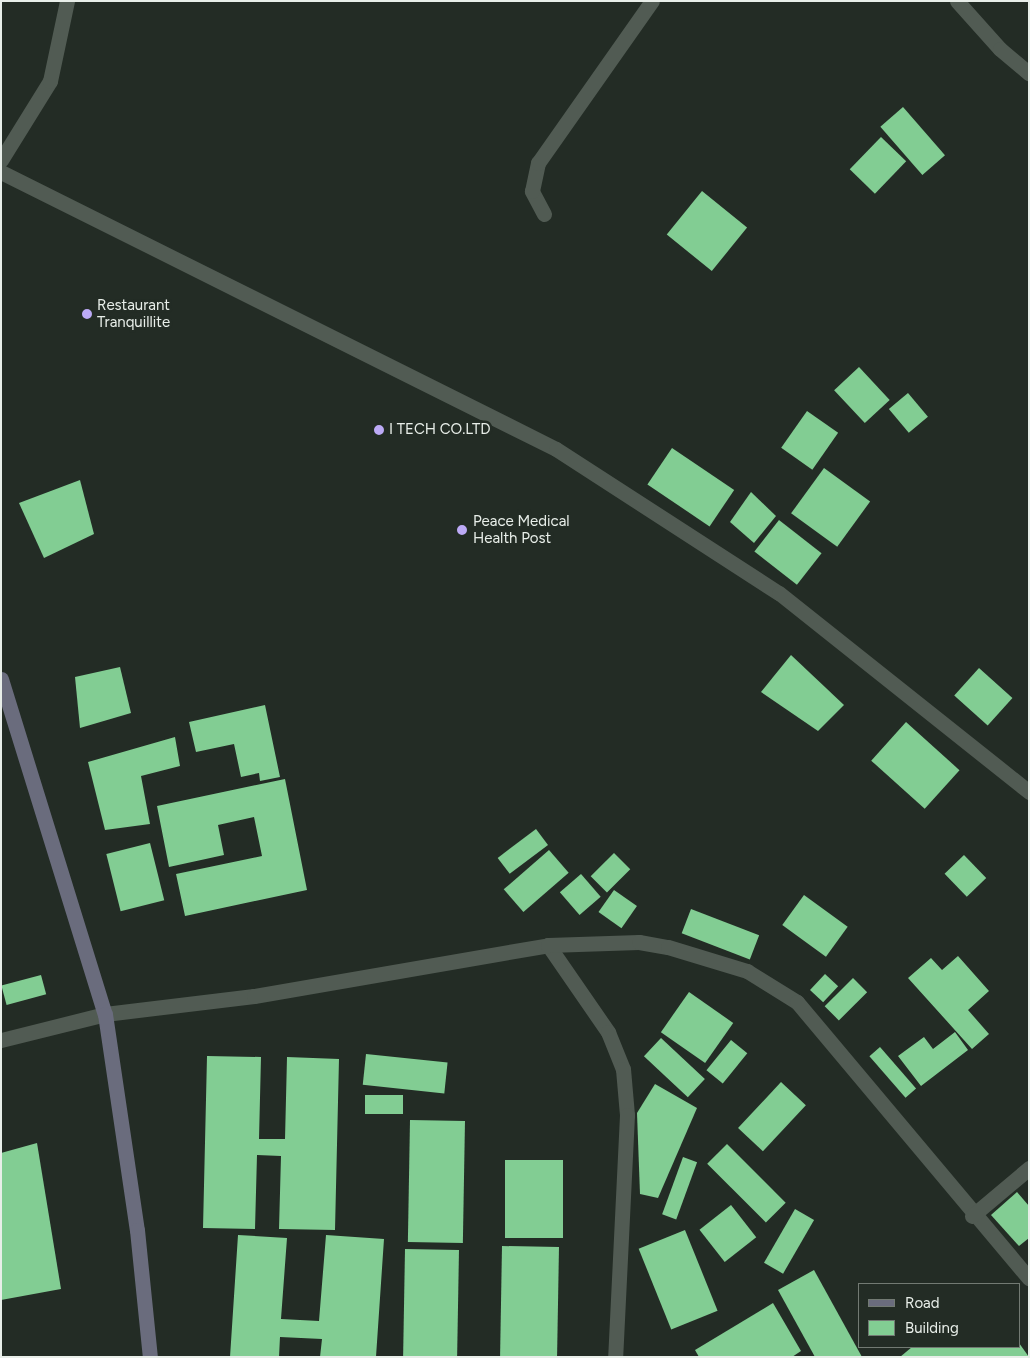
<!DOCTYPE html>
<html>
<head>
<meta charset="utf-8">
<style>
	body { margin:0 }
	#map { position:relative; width:1030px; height:1358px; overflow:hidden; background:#232c25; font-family:Figtree,sans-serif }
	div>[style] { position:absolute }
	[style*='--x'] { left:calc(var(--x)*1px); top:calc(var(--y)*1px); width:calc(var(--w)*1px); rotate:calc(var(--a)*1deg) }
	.building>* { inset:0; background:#82cd93; transform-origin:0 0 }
	.street>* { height:15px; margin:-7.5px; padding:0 7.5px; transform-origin:7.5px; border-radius:7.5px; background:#515b53 }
	.secondary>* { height:15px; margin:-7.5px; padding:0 7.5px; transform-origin:7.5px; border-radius:7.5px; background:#6a6c7d }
	.dots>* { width:14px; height:14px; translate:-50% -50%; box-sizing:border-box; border:2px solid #232c25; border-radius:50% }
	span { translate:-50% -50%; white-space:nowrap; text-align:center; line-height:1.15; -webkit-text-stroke:5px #232c25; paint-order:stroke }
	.poi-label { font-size:15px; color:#e8eee9 }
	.left { translate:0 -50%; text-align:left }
	.frame { position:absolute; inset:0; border:2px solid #e8eee9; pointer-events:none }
	.legend { position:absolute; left:858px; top:1283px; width:162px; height:65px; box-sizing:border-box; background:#232c25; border:1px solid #727a73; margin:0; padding:6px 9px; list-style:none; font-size:15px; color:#e8eee9 }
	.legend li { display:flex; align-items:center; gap:10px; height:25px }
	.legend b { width:25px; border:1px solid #727a73 }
</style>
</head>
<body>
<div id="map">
	<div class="building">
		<div style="left:903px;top:107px;width:64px;height:30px;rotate:49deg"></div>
		<div style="left:881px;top:137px;width:35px;height:45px;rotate:44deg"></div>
		<div style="left:702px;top:191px;width:58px;height:56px;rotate:39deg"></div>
		<div style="left:859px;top:367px;width:45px;height:34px;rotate:47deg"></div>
		<div style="left:908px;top:393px;width:31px;height:25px;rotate:50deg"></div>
		<div style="left:807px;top:411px;width:38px;height:45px;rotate:35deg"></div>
		<div style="left:672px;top:448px;width:75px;height:44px;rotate:34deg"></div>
		<div style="left:824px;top:468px;width:57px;height:56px;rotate:36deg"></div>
		<div style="clip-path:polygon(80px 480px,94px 534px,44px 558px,19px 503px)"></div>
		<div style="clip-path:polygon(751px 492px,776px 516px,754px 543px,730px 522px)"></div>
		<div style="left:779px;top:520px;width:54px;height:40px;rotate:38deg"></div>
		<div style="clip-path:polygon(791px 655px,844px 705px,818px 731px,761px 692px)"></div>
		<div style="clip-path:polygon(120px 667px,131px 713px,80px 728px,75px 677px)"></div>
		<div style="left:979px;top:668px;width:45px;height:37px;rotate:42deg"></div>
		<div style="clip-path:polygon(265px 705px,280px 777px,260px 781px,259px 773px,241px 777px,234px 744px,196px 752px,189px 722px)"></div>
		<div style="left:906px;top:722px;width:72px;height:52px;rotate:42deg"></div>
		<div style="clip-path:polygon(175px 737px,180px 766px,141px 776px,150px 824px,105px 830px,88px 762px)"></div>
		<div style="clip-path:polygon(285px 779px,307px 890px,185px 916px,176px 874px,262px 856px,254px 817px,218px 825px,224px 855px,169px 867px,157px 806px)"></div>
		<div style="left:536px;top:829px;width:20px;height:48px;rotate:53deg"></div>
		<div style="left:150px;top:843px;width:59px;height:45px;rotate:76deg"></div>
		<div style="left:549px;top:850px;width:30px;height:60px;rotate:49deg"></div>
		<div style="left:614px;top:853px;width:23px;height:33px;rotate:45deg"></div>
		<div style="left:964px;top:855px;width:32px;height:27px;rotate:46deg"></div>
		<div style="left:581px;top:874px;width:30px;height:28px;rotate:49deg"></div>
		<div style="left:614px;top:890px;width:28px;height:27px;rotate:35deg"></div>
		<div style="left:804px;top:895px;width:54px;height:37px;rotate:36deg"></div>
		<div style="left:691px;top:909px;width:73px;height:26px;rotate:21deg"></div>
		<div style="clip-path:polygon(958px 956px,989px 991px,968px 1010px,989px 1034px,972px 1049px,908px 978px,931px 958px,942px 970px)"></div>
		<div style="left:825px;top:974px;width:18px;height:22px;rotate:43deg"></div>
		<div style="left:41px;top:975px;width:20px;height:41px;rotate:75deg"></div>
		<div style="left:853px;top:978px;width:20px;height:40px;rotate:45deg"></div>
		<div style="left:689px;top:992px;width:54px;height:49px;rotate:35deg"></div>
		<div style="clip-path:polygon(955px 1032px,968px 1050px,921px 1086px,898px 1056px,924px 1037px,933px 1049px)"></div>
		<div style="left:661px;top:1038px;width:60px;height:25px;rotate:43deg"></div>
		<div style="left:731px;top:1040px;width:21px;height:39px;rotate:39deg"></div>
		<div style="left:880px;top:1047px;width:55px;height:14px;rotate:49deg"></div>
		<div style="left:366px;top:1054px;width:82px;height:31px;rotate:6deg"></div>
		<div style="clip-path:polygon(207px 1056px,261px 1057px,259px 1139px,285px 1139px,287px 1057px,339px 1059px,335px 1230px,279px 1229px,281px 1156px,257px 1155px,255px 1229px,203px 1228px)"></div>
		<div style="left:781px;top:1082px;width:34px;height:63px;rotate:43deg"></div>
		<div style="clip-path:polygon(655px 1084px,697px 1108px,658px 1198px,640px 1194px,637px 1113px)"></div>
		<div style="left:403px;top:1095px;width:19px;height:38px;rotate:90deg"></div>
		<div style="left:410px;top:1120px;width:55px;height:122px;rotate:1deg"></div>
		<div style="clip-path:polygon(37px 1143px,61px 1289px,1px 1300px,1px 1153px)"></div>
		<div style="left:727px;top:1144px;width:83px;height:28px;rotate:45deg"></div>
		<div style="left:683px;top:1157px;width:15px;height:61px;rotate:20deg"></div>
		<div style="left:505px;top:1160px;width:58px;height:78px"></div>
		<div style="clip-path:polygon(1017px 1192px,1029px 1206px,1029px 1238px,1019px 1246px,991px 1215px)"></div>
		<div style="left:731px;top:1205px;width:41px;height:40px;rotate:52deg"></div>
		<div style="left:795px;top:1209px;width:22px;height:62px;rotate:30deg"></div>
		<div style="left:685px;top:1230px;width:87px;height:50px;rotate:68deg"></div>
		<div style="clip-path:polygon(238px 1235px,287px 1238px,281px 1319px,319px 1321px,326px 1235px,384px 1239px,376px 1357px,320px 1357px,322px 1339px,280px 1337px,279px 1357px,230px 1357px)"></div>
		<div style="left:502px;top:1246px;width:57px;height:111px;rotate:1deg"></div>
		<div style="left:405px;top:1249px;width:54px;height:108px;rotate:1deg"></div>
		<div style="clip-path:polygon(814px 1270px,862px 1357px,815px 1357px,778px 1290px)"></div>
		<div style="clip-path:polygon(773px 1303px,801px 1351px,792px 1357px,699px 1357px,695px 1350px)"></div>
		<div style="clip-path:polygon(1019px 1343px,1029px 1357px,900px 1357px,912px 1347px)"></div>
	</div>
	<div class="street">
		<div style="--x:957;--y:1;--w:64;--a:48.1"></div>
		<div style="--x:1000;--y:49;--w:38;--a:40"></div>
		<div style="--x:1;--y:160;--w:93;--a:-58.2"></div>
		<div style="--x:50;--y:81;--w:82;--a:-78"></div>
		<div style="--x:1;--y:172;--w:620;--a:26.52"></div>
		<div style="--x:556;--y:449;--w:265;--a:32.9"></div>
		<div style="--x:779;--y:593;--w:320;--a:38.5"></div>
		<div style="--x:544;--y:214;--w:26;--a:-118"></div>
		<div style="--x:532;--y:191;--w:29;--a:-78"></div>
		<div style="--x:538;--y:163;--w:198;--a:-54.9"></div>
		<div style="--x:548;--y:945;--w:106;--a:55.4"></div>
		<div style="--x:608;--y:1032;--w:40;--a:68"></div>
		<div style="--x:623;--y:1069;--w:46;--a:85"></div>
		<div style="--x:627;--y:1115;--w:242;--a:92.8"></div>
		<div style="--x:1;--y:1040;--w:107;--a:-14"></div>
		<div style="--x:105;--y:1014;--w:150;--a:-6.9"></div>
		<div style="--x:254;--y:996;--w:298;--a:-9.8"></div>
		<div style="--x:548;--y:945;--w:91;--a:-1.9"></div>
		<div style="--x:639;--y:942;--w:29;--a:10"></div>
		<div style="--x:668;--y:947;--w:83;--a:16.9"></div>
		<div style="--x:747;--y:971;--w:59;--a:31.8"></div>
		<div style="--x:797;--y:1002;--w:361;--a:50"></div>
		<div style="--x:972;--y:1216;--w:75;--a:-40.1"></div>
	</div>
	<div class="secondary">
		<div style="--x:1;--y:679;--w:351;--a:72.8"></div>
		<div style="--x:105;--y:1014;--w:218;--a:81.6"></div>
		<div style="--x:137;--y:1230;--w:128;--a:84.2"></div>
	</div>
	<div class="dots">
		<div style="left:87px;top:314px;background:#bcaaf6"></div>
		<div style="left:379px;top:430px;background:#bcaaf6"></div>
		<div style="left:462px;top:530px;background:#bcaaf6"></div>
	</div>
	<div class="poi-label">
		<span class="left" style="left:97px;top:314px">Restaurant<br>Tranquillite</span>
		<span class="left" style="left:389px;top:430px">I TECH CO.LTD</span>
		<span class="left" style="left:473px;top:530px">Peace Medical<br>Health Post</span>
	</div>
	<div class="frame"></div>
	<ul class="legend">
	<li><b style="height:6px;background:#6a6c7d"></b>Road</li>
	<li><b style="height:14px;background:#82cd93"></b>Building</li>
	</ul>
</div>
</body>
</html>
